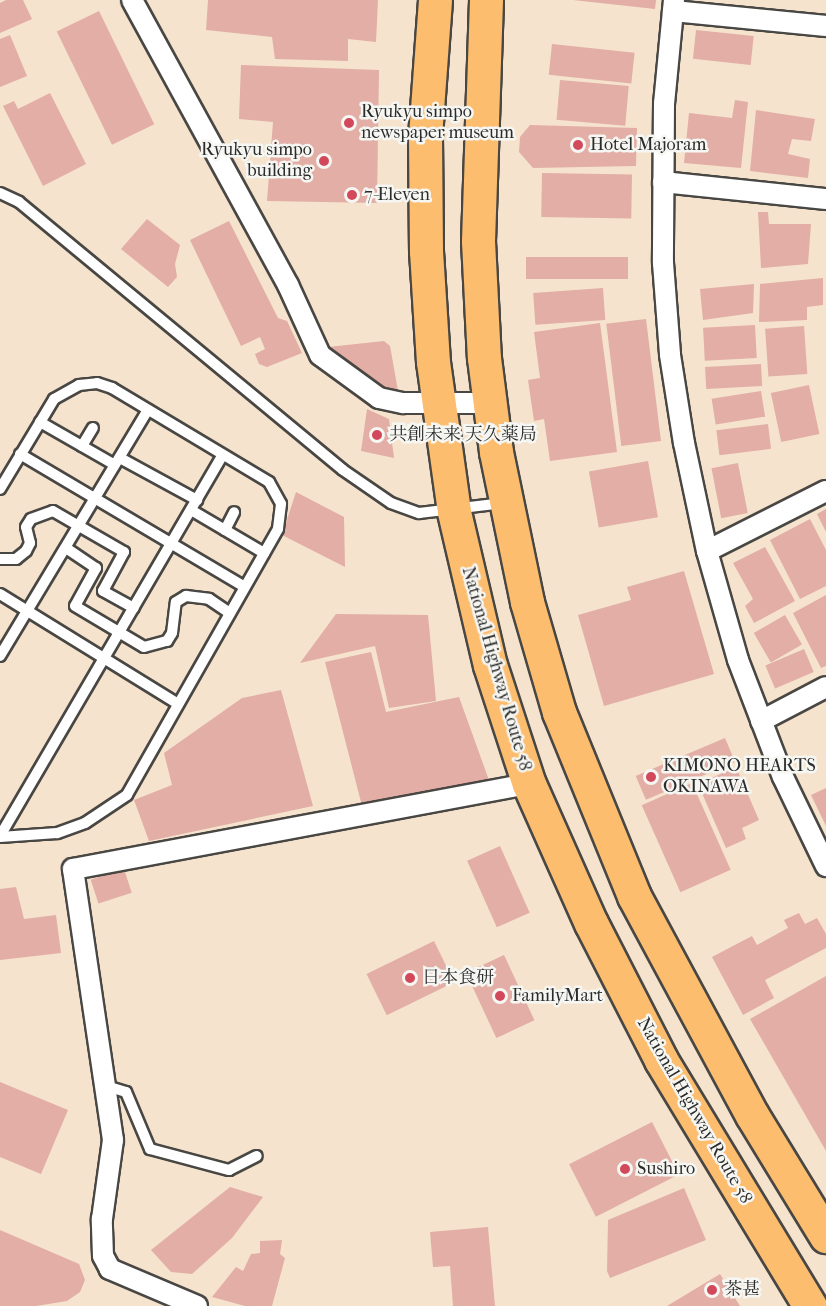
<!DOCTYPE html>
<html>
<head>
<meta charset="utf-8">
<style>
	body { margin:0 }
	#map { position:relative; width:826px; height:1306px; overflow:hidden; background:#f5e3cd; font-family:"IM FELL French Canon","Noto Serif JP",serif }
	div>[style] { position:absolute }
	[style*='--x'] { left:calc(var(--x)*1px); top:calc(var(--y)*1px); width:calc(var(--w)*1px); rotate:calc(var(--a)*1deg) }
	.building>* { inset:0; background:#e2aea5; transform-origin:0 0 }
	.roads { filter:drop-shadow(2px 0 #494743) drop-shadow(-2px 0 #494743) drop-shadow(0 2px #494743) drop-shadow(0 -2px #494743) }
	.lane>* { height:10px; margin:-5px; padding:0 5px; transform-origin:5px; border-radius:5px; background:#fff }
	.street>* { height:20px; margin:-10px; padding:0 10px; transform-origin:10px; border-radius:10px; background:#fff }
	.highway>* { height:33px; margin:-16.5px; padding:0 16.5px; transform-origin:16.5px; border-radius:16.5px; background:#fcbd6f }
	.dots>* { width:16px; height:16px; translate:-50% -50%; box-sizing:border-box; border:3px solid #f6f6f2; border-radius:50% }
	span { translate:-50% -50%; white-space:nowrap; text-align:center; line-height:1.15; -webkit-text-stroke:5px #f6f6f2; paint-order:stroke }
	.poi-label { font-size:18px; color:#2b2b2b }
	.left { translate:0 -50%; text-align:left }
	.right { translate:-100% -50%; text-align:right }
	.street-label { font-size:18px; color:#2b2b2b }
</style>
</head>
<body>
<div id="map">
	<div class="building">
		<div style="clip-path:polygon(6px 0,23px 0,32px 19px,0 33px,0 3px)"></div>
		<div style="clip-path:polygon(208px 0,378px 0,376px 42px,348px 39px,348px 61px,275px 59px,272px 37px,206px 30px)"></div>
		<div style="clip-path:polygon(573px 0,656px 0,655px 9px)"></div>
		<div style="left:99px;top:11px;width:126px;height:47px;rotate:64deg"></div>
		<div style="left:696px;top:30px;width:58px;height:29px;rotate:6deg"></div>
		<div style="clip-path:polygon(10px 35px,27px 76px,0 87px,0 39px)"></div>
		<div style="left:552px;top:44px;width:83px;height:31px;rotate:6deg"></div>
		<div style="clip-path:polygon(241px 65px,379px 70px,377px 203px,267px 201px,273px 122px,239px 119px)"></div>
		<div style="left:560px;top:80px;width:69px;height:40px;rotate:5deg"></div>
		<div style="clip-path:polygon(50px 93px,86px 164px,43px 186px,3px 106px,14px 101px,18px 109px)"></div>
		<div style="clip-path:polygon(735px 100px,748px 102px,741px 168px,684px 163px,689px 113px,732px 118px)"></div>
		<div style="clip-path:polygon(756px 110px,815px 119px,811px 141px,792px 139px,788px 154px,810px 159px,808px 178px,750px 171px)"></div>
		<div style="clip-path:polygon(530px 125px,637px 128px,636px 166px,533px 168px,519px 152px,520px 137px)"></div>
		<div style="left:542px;top:173px;width:90px;height:44px;rotate:1deg"></div>
		<div style="clip-path:polygon(758px 212px,768px 212px,769px 224px,811px 224px,808px 264px,761px 268px)"></div>
		<div style="clip-path:polygon(147px 219px,180px 245px,175px 264px,177px 277px,168px 287px,121px 249px)"></div>
		<div style="clip-path:polygon(229px 221px,278px 318px,287px 321px,302px 353px,267px 367px,259px 364px,255px 354px,265px 349px,260px 337px,241px 346px,190px 240px)"></div>
		<div style="left:628px;top:257px;width:22px;height:102px;rotate:90deg"></div>
		<div style="clip-path:polygon(823px 278px,823px 305px,807px 307px,807px 320px,759px 322px,760px 284px)"></div>
		<div style="clip-path:polygon(754px 284px,753px 313px,703px 320px,700px 289px)"></div>
		<div style="left:603px;top:288px;width:32px;height:70px;rotate:86deg"></div>
		<div style="left:646px;top:319px;width:123px;height:40px;rotate:83deg"></div>
		<div style="clip-path:polygon(600px 323px,617px 452px,550px 461px,544px 419px,534px 421px,528px 380px,540px 378px,534px 332px)"></div>
		<div style="left:755px;top:325px;width:33px;height:52px;rotate:87deg"></div>
		<div style="left:804px;top:326px;width:48px;height:39px;rotate:86deg"></div>
		<div style="clip-path:polygon(384px 341px,390px 346px,398px 391px,391px 394px,328px 347px)"></div>
		<div style="left:761px;top:364px;width:22px;height:56px;rotate:87deg"></div>
		<div style="left:809px;top:385px;width:50px;height:39px;rotate:78deg"></div>
		<div style="left:761px;top:391px;width:26px;height:50px;rotate:81deg"></div>
		<div style="clip-path:polygon(367px 409px,389px 419px,394px 458px,361px 451px)"></div>
		<div style="left:768px;top:424px;width:25px;height:52px;rotate:83deg"></div>
		<div style="left:648px;top:461px;width:57px;height:60px;rotate:80deg"></div>
		<div style="left:738px;top:463px;width:51px;height:27px;rotate:79deg"></div>
		<div style="clip-path:polygon(296px 492px,344px 517px,345px 567px,282px 535px)"></div>
		<div style="clip-path:polygon(826px 509px,826px 532px,817px 514px)"></div>
		<div style="clip-path:polygon(810px 519px,826px 550px,826px 586px,800px 599px,770px 540px)"></div>
		<div style="clip-path:polygon(765px 547px,795px 601px,754px 623px,745px 606px,753px 599px,733px 563px)"></div>
		<div style="clip-path:polygon(684px 571px,714px 674px,604px 706px,578px 615px,631px 600px,627px 587px)"></div>
		<div style="clip-path:polygon(826px 595px,826px 666px,821px 668px,793px 613px)"></div>
		<div style="clip-path:polygon(336px 614px,428px 615px,436px 701px,389px 708px,375px 646px,300px 663px)"></div>
		<div style="left:785px;top:615px;width:34px;height:36px;rotate:60deg"></div>
		<div style="left:804px;top:649px;width:25px;height:42px;rotate:67deg"></div>
		<div style="clip-path:polygon(371px 652px,386px 712px,459px 697px,490px 783px,362px 806px,325px 662px)"></div>
		<div style="clip-path:polygon(281px 690px,313px 806px,149px 841px,134px 800px,172px 785px,164px 753px,242px 698px)"></div>
		<div style="left:725px;top:738px;width:26px;height:97px;rotate:67deg"></div>
		<div style="clip-path:polygon(736px 767px,759px 820px,742px 828px,746px 839px,726px 848px,698px 784px)"></div>
		<div style="left:692px;top:783px;width:95px;height:55px;rotate:66deg"></div>
		<div style="clip-path:polygon(826px 788px,826px 826px,811px 795px)"></div>
		<div style="left:500px;top:846px;width:73px;height:36px;rotate:66deg"></div>
		<div style="left:124px;top:869px;width:25px;height:35px;rotate:72deg"></div>
		<div style="clip-path:polygon(16px 887px,24px 919px,56px 915px,61px 953px,0 960px,0 889px)"></div>
		<div style="clip-path:polygon(799px 913px,805px 924px,817px 918px,826px 934px,826px 948px,765px 980px,774px 998px,743px 1015px,712px 957px,752px 936px,757px 945px,788px 928px,784px 920px)"></div>
		<div style="left:434px;top:941px;width:46px;height:75px;rotate:64deg"></div>
		<div style="left:504px;top:955px;width:72px;height:42px;rotate:65deg"></div>
		<div style="clip-path:polygon(826px 976px,826px 1151px,750px 1019px)"></div>
		<div style="clip-path:polygon(0 1082px,68px 1110px,41px 1174px,0 1157px)"></div>
		<div style="left:652px;top:1122px;width:59px;height:93px;rotate:63deg"></div>
		<div style="clip-path:polygon(230px 1187px,263px 1197px,232px 1238px,192px 1274px,171px 1272px,151px 1250px)"></div>
		<div style="clip-path:polygon(684px 1188px,706px 1240px,610px 1278px,607px 1271px,608px 1220px)"></div>
		<div style="clip-path:polygon(488px 1227px,495px 1306px,453px 1306px,450px 1266px,433px 1267px,430px 1232px)"></div>
		<div style="clip-path:polygon(0 1230px,79px 1264px,85px 1280px,80px 1292px,67px 1301px,36px 1306px,0 1306px)"></div>
		<div style="clip-path:polygon(282px 1240px,280px 1254px,285px 1258px,272px 1306px,245px 1306px,212px 1297px,236px 1267px,243px 1271px,251px 1254px,260px 1253px,260px 1241px)"></div>
		<div style="clip-path:polygon(720px 1274px,740px 1306px,667px 1306px)"></div>
	</div>
	<div class="roads">
		<div class="lane">
			<div style="--x:0;--y:193;--w:21;--a:25"></div>
			<div style="--x:19;--y:202;--w:420;--a:39.6"></div>
			<div style="--x:343;--y:470;--w:58;--a:34.5"></div>
			<div style="--x:391;--y:503;--w:30;--a:20"></div>
			<div style="--x:419;--y:513;--w:85;--a:-6.8"></div>
			<div style="--x:40;--y:422;--w:86;--a:29.8"></div>
			<div style="--x:82;--y:446;--w:21;--a:-59"></div>
			<div style="--x:20;--y:454;--w:261;--a:30.6"></div>
			<div style="--x:120;--y:458;--w:88;--a:28.6"></div>
			<div style="--x:0;--y:489;--w:105;--a:-59"></div>
			<div style="--x:54;--y:399;--w:29;--a:-29"></div>
			<div style="--x:79;--y:385;--w:18;--a:-6"></div>
			<div style="--x:97;--y:383;--w:16;--a:18"></div>
			<div style="--x:112;--y:388;--w:183;--a:30.9"></div>
			<div style="--x:269;--y:482;--w:25;--a:61"></div>
			<div style="--x:281;--y:504;--w:25;--a:97"></div>
			<div style="--x:278;--y:529;--w:306;--a:119.6"></div>
			<div style="--x:127;--y:795;--w:50;--a:146.3"></div>
			<div style="--x:85;--y:823;--w:30;--a:160"></div>
			<div style="--x:57;--y:833;--w:57;--a:176"></div>
			<div style="--x:191;--y:510;--w:85;--a:30.5"></div>
			<div style="--x:225;--y:530;--w:20;--a:-63"></div>
			<div style="--x:66;--y:548;--w:36;--a:34"></div>
			<div style="--x:96;--y:568;--w:43;--a:118.9"></div>
			<div style="--x:75;--y:606;--w:80;--a:30.7"></div>
			<div style="--x:144;--y:647;--w:24;--a:-15"></div>
			<div style="--x:167;--y:641;--w:9;--a:-58"></div>
			<div style="--x:172;--y:633;--w:31;--a:-83"></div>
			<div style="--x:176;--y:602;--w:12;--a:-31"></div>
			<div style="--x:186;--y:596;--w:23;--a:7"></div>
			<div style="--x:209;--y:599;--w:25;--a:34"></div>
			<div style="--x:0;--y:559;--w:16;--a:0"></div>
			<div style="--x:16;--y:559;--w:13;--a:-39"></div>
			<div style="--x:26;--y:551;--w:9;--a:-63"></div>
			<div style="--x:30;--y:543;--w:16;--a:-104"></div>
			<div style="--x:26;--y:527;--w:9;--a:-58"></div>
			<div style="--x:31;--y:519;--w:23;--a:-20"></div>
			<div style="--x:53;--y:511;--w:82;--a:30"></div>
			<div style="--x:124;--y:552;--w:44;--a:118.3"></div>
			<div style="--x:103;--y:591;--w:35;--a:29"></div>
			<div style="--x:0;--y:594;--w:209;--a:31.7"></div>
			<div style="--x:0;--y:656;--w:287;--a:-59"></div>
			<div style="--x:0;--y:836;--w:441;--a:-59.7"></div>
			<div style="--x:103;--y:1085;--w:24;--a:17"></div>
			<div style="--x:126;--y:1092;--w:62;--a:67.2"></div>
			<div style="--x:150;--y:1149;--w:82;--a:14.9"></div>
			<div style="--x:229;--y:1170;--w:31;--a:-27"></div>
		</div>
		<div class="street">
			<div style="--x:132;--y:0;--w:325;--a:61.3"></div>
			<div style="--x:288;--y:285;--w:77;--a:65.4"></div>
			<div style="--x:320;--y:355;--w:73;--a:36.1"></div>
			<div style="--x:379;--y:398;--w:25;--a:12"></div>
			<div style="--x:403;--y:403;--w:86;--a:0"></div>
			<div style="--x:674;--y:0;--w:103;--a:95.5"></div>
			<div style="--x:664;--y:103;--w:160;--a:90.4"></div>
			<div style="--x:663;--y:263;--w:92;--a:85.6"></div>
			<div style="--x:670;--y:355;--w:89;--a:81"></div>
			<div style="--x:684;--y:443;--w:110;--a:78"></div>
			<div style="--x:707;--y:551;--w:113;--a:74.1"></div>
			<div style="--x:738;--y:660;--w:125;--a:69"></div>
			<div style="--x:783;--y:777;--w:99;--a:64.2"></div>
			<div style="--x:673;--y:11;--w:154;--a:5.6"></div>
			<div style="--x:663;--y:182;--w:164;--a:6"></div>
			<div style="--x:707;--y:551;--w:133;--a:-26.8"></div>
			<div style="--x:761;--y:721;--w:73;--a:-27.6"></div>
			<div style="--x:197;--y:1306;--w:95;--a:-157"></div>
			<div style="--x:110;--y:1269;--w:15;--a:-118"></div>
			<div style="--x:103;--y:1256;--w:37;--a:-92"></div>
			<div style="--x:102;--y:1219;--w:80;--a:-82.1"></div>
			<div style="--x:113;--y:1140;--w:274;--a:-98.4"></div>
			<div style="--x:73;--y:869;--w:464;--a:-10.6"></div>
		</div>
		<div class="highway">
			<div style="--x:435;--y:0;--w:137;--a:94.2"></div>
			<div style="--x:425;--y:137;--w:114;--a:89.5"></div>
			<div style="--x:426;--y:251;--w:111;--a:86.4"></div>
			<div style="--x:433;--y:362;--w:151;--a:82"></div>
			<div style="--x:454;--y:512;--w:157;--a:76.8"></div>
			<div style="--x:490;--y:665;--w:125;--a:71.9"></div>
			<div style="--x:529;--y:784;--w:152;--a:66"></div>
			<div style="--x:591;--y:923;--w:154;--a:62.9"></div>
			<div style="--x:661;--y:1060;--w:288;--a:58.8"></div>
			<div style="--x:486;--y:0;--w:241;--a:91.9"></div>
			<div style="--x:478;--y:241;--w:117;--a:87.1"></div>
			<div style="--x:484;--y:358;--w:95;--a:82.7"></div>
			<div style="--x:496;--y:452;--w:153;--a:78.3"></div>
			<div style="--x:527;--y:602;--w:115;--a:73.8"></div>
			<div style="--x:559;--y:712;--w:199;--a:67.8"></div>
			<div style="--x:634;--y:896;--w:249;--a:61.7"></div>
			<div style="--x:752;--y:1115;--w:142;--a:58.6"></div>
		</div>
	</div>
	<div class="dots">
		<div style="left:349px;top:123px;background:#d1495b"></div>
		<div style="left:578px;top:145px;background:#d1495b"></div>
		<div style="left:324px;top:161px;background:#d1495b"></div>
		<div style="left:352px;top:195px;background:#d1495b"></div>
		<div style="left:377px;top:435px;background:#d1495b"></div>
		<div style="left:651px;top:777px;background:#d1495b"></div>
		<div style="left:410px;top:978px;background:#d1495b"></div>
		<div style="left:500px;top:996px;background:#d1495b"></div>
		<div style="left:625px;top:1169px;background:#d1495b"></div>
		<div style="left:712px;top:1290px;background:#d1495b"></div>
	</div>
	<div class="poi-label">
		<span class="left" style="left:361px;top:123px">Ryukyu simpo<br>newspaper museum</span>
		<span class="left" style="left:590px;top:145px">Hotel Majoram</span>
		<span class="right" style="left:312px;top:161px">Ryukyu simpo<br>building</span>
		<span class="left" style="left:364px;top:195px">7-Eleven</span>
		<span class="left" style="left:389px;top:435px">共創未来 天久薬局</span>
		<span class="left" style="left:663px;top:777px">KIMONO HEARTS<br>OKINAWA</span>
		<span class="left" style="left:422px;top:978px">日本食研</span>
		<span class="left" style="left:512px;top:996px">FamilyMart</span>
		<span class="left" style="left:637px;top:1169px">Sushiro</span>
		<span class="left" style="left:724px;top:1290px">茶甚</span>
	</div>
	<div class="street-label">
		<span style="left:496px;top:669px;rotate:74deg">National Highway Route 58</span>
		<span style="left:694px;top:1111px;rotate:60deg">National Highway Route 58</span>
	</div>
</div>
</body>
</html>
